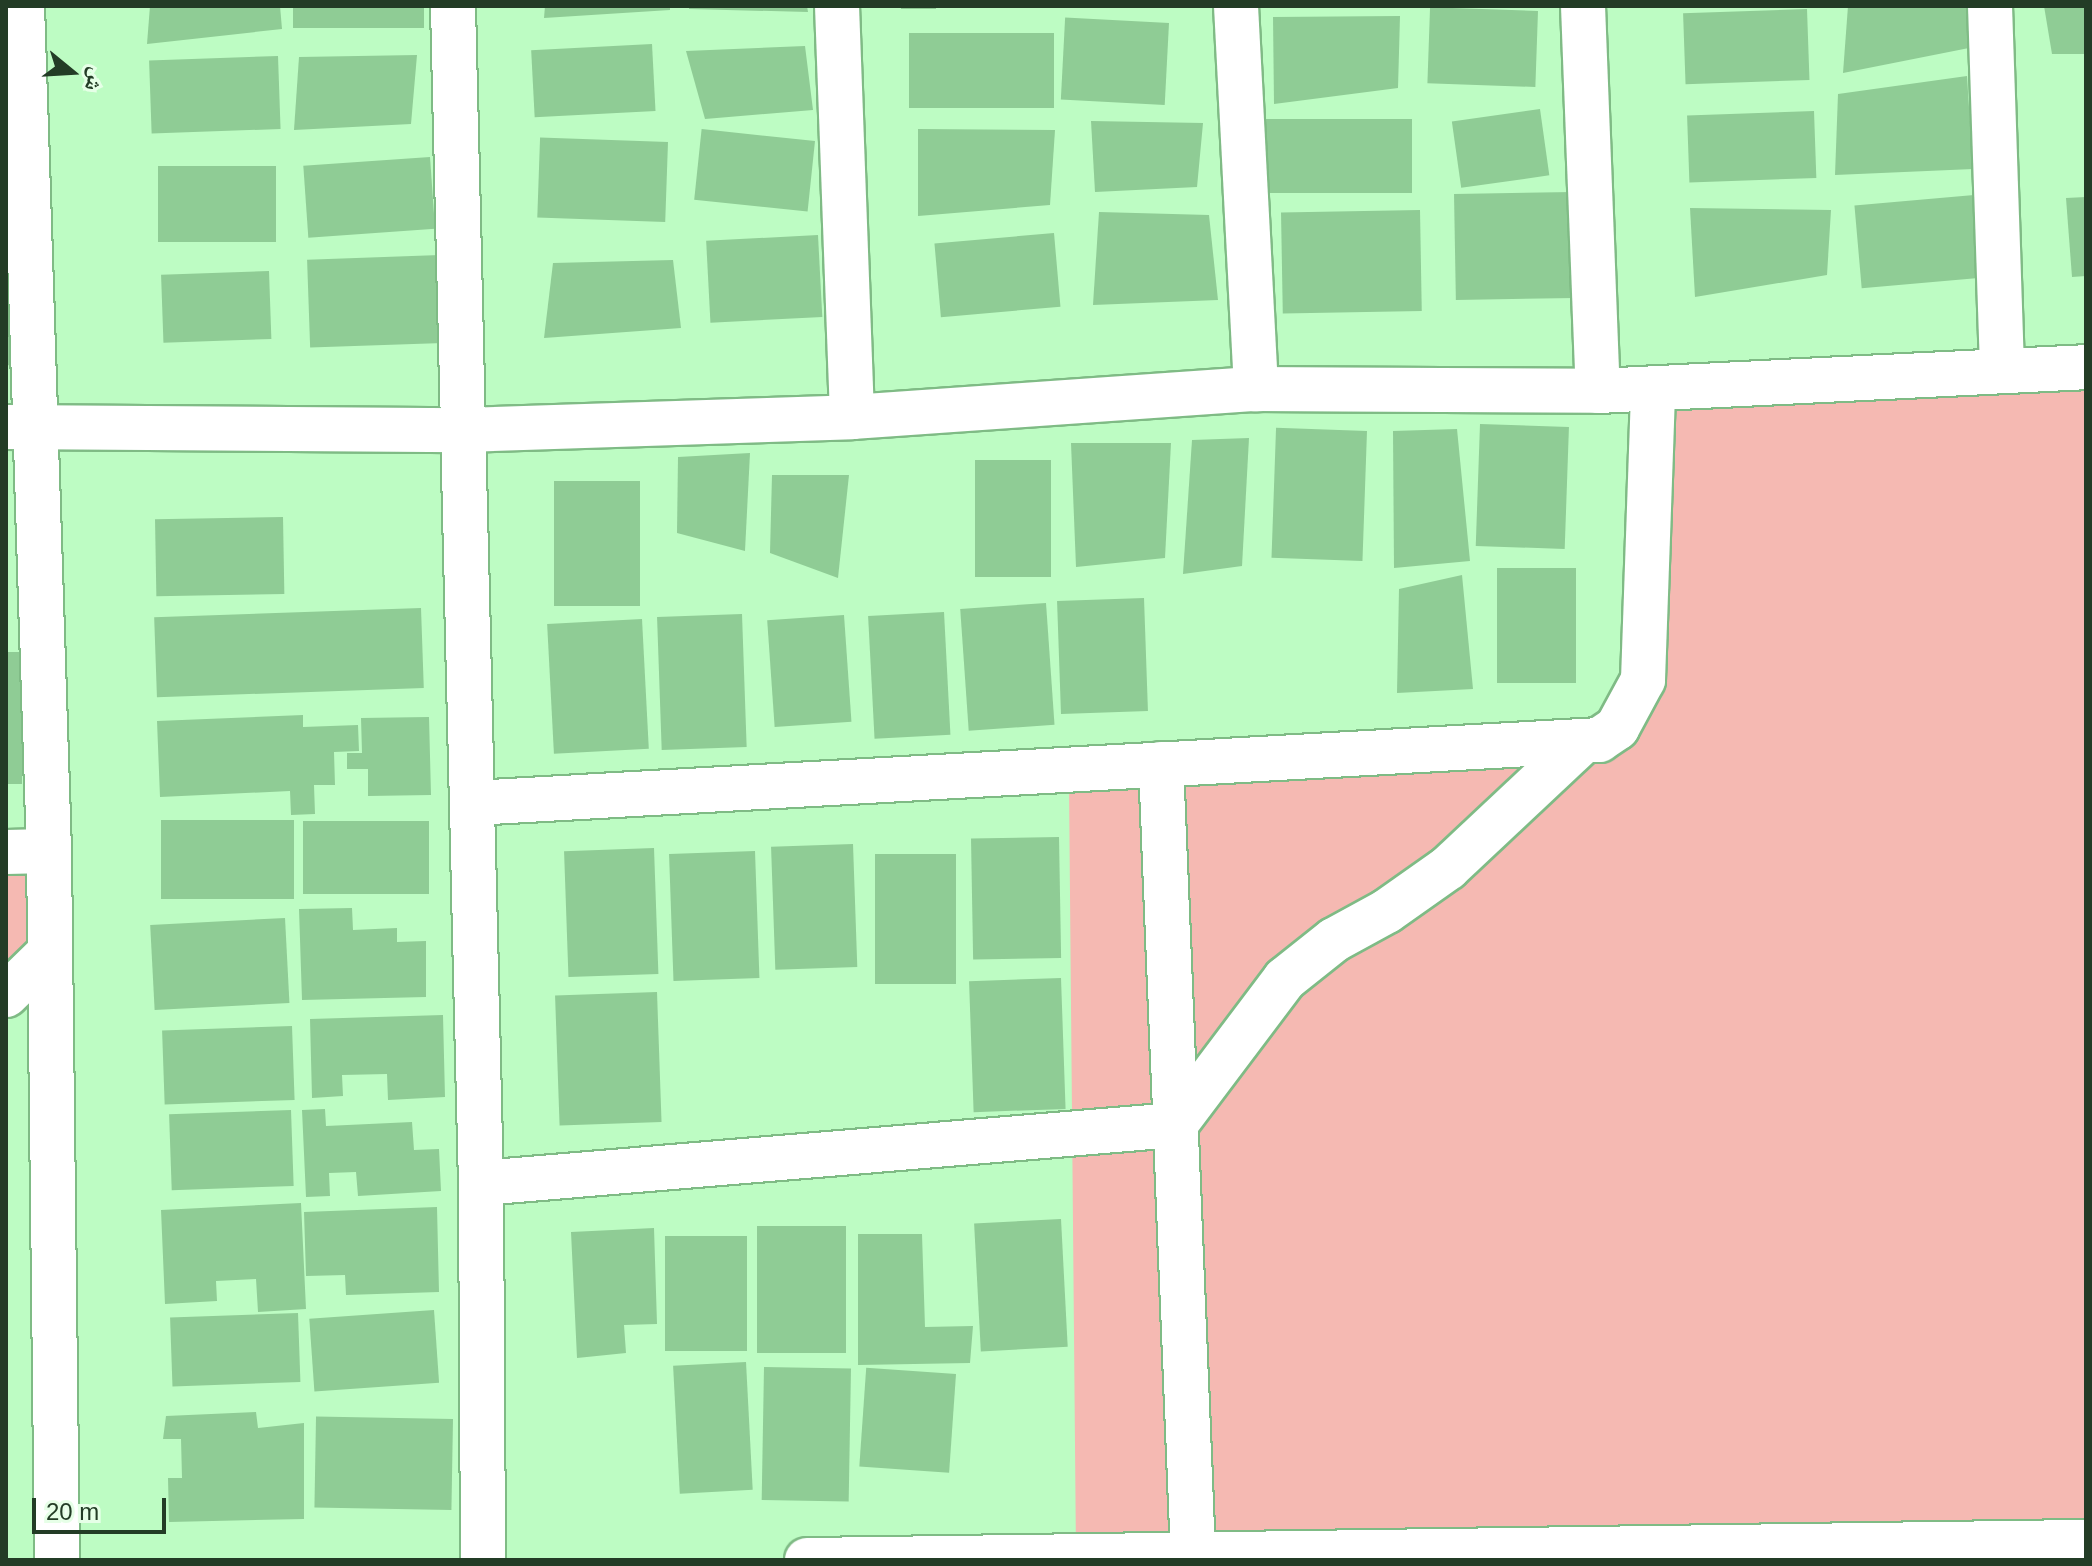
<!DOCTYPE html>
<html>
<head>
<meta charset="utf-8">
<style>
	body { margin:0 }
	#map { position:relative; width:2092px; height:1566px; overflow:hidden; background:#bdfcc3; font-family:Helvetica,"Noto Naskh Arabic",sans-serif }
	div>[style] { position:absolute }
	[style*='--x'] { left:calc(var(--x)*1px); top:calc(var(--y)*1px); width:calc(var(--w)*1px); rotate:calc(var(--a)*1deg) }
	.green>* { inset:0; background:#f5b9b2 }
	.building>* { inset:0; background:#8fcc95; transform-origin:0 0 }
	.roads { filter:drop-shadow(2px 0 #7fbb85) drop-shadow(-2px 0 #7fbb85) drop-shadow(0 2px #7fbb85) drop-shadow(0 -2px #7fbb85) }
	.minor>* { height:44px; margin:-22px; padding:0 22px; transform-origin:22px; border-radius:22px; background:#fff }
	span { translate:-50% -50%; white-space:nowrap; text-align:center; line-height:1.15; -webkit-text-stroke:6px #e6ffe7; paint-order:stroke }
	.frame { position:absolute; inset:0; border:8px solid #233c26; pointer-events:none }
	.north { position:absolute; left:32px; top:32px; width:80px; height:80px; -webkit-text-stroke:6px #e6ffe7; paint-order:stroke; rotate:108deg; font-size:22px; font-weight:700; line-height:32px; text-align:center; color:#233c26 }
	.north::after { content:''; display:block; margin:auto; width:28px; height:36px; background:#233c26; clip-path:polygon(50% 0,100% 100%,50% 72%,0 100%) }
	.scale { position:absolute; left:32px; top:1498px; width:134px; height:36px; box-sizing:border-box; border:4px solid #233c26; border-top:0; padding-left:10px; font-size:24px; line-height:28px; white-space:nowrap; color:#233c26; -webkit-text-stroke:6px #e6ffe7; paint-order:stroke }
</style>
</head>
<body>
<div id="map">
	<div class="green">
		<div style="clip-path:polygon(2086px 370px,2086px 1542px,1076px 1555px,1069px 784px,1622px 731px,1658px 392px)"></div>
		<div style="clip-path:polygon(6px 862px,31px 876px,36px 961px,6px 993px)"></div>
	</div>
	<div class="building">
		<div style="clip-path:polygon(150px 6px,280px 6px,282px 29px,147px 44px)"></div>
		<div style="left:293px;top:6px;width:131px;height:22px"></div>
		<div style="clip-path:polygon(545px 6px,670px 6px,670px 10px,544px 18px)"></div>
		<div style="clip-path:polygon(689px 6px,807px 6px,808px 12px,689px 9px)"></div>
		<div style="left:901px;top:6px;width:35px;height:3px"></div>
		<div style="clip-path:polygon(1848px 6px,1974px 6px,1974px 47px,1843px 73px)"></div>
		<div style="clip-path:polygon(2044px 6px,2086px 6px,2086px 54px,2052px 54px)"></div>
		<div style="left:1807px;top:9px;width:71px;height:124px;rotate:88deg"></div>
		<div style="left:1538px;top:11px;width:76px;height:108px;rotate:92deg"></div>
		<div style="clip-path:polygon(1400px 16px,1398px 88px,1274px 104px,1273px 17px)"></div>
		<div style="left:1169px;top:23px;width:82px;height:104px;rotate:93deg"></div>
		<div style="left:909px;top:33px;width:145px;height:75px"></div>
		<div style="left:652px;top:44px;width:67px;height:121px;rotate:87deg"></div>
		<div style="clip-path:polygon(805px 46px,813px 110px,705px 119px,686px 51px)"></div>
		<div style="clip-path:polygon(417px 55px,411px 124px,294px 130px,299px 57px)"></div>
		<div style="left:278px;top:56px;width:73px;height:129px;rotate:88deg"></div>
		<div style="clip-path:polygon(1967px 76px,1973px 169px,1835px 175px,1838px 94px)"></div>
		<div style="left:1540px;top:109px;width:67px;height:89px;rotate:82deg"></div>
		<div style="left:1814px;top:111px;width:67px;height:127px;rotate:88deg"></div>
		<div style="left:1412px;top:119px;width:74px;height:146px;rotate:90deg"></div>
		<div style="clip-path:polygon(1091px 121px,1203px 123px,1197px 187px,1095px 192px)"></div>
		<div style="clip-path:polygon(918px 129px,1055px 130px,1050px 205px,918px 216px)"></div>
		<div style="left:815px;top:141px;width:71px;height:114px;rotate:96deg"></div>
		<div style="left:668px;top:142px;width:80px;height:128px;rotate:92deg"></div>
		<div style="left:430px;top:157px;width:72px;height:127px;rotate:86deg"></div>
		<div style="left:158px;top:166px;width:118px;height:76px"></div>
		<div style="left:1573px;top:192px;width:106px;height:119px;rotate:89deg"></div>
		<div style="left:1974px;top:195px;width:83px;height:120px;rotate:85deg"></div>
		<div style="clip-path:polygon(2086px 197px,2086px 276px,2072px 277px,2066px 198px)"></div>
		<div style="clip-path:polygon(1690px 208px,1831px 210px,1827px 275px,1695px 297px)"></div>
		<div style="left:1420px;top:210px;width:101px;height:139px;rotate:89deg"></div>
		<div style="clip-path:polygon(1099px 212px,1209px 215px,1218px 300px,1093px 305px)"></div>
		<div style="left:1054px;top:233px;width:74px;height:120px;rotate:85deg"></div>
		<div style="left:818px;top:235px;width:82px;height:112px;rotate:87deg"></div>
		<div style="left:440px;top:255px;width:88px;height:133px;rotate:88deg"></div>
		<div style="clip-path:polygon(673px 260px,681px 328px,544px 338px,553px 263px)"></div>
		<div style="left:24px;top:264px;width:101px;height:18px;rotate:89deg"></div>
		<div style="left:269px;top:271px;width:68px;height:108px;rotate:88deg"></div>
		<div style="left:1480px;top:424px;width:89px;height:122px;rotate:2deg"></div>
		<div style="clip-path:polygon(1457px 429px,1470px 561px,1394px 568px,1393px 431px)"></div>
		<div style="left:1367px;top:431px;width:130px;height:91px;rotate:92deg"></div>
		<div style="clip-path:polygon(1249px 438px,1242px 566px,1183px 574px,1192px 440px)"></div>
		<div style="clip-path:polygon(1071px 443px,1171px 443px,1165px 558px,1076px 567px)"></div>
		<div style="clip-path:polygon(750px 453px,745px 551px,677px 533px,678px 457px)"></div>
		<div style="left:1051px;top:460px;width:117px;height:76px;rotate:90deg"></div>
		<div style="clip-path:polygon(772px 475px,849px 475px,838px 578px,770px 553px)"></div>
		<div style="left:640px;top:481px;width:125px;height:86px;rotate:90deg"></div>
		<div style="left:283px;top:517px;width:77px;height:128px;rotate:89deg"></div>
		<div style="left:1497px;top:568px;width:79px;height:115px"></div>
		<div style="clip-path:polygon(1462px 575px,1473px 689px,1397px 693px,1399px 589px)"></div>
		<div style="left:1144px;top:598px;width:113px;height:87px;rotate:88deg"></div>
		<div style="left:1046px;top:603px;width:122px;height:86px;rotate:86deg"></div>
		<div style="left:421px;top:608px;width:80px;height:267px;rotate:88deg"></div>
		<div style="left:944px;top:612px;width:123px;height:76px;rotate:87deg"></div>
		<div style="left:742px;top:614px;width:133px;height:85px;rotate:88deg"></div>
		<div style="left:844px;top:615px;width:107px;height:77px;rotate:86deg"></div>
		<div style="left:642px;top:619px;width:130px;height:95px;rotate:87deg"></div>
		<div style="left:6px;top:652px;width:16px;height:132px"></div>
		<div style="clip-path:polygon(303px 715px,303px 727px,358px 725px,359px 751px,334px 752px,335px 785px,314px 785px,315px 814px,291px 815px,290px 791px,160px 797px,157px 721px)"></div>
		<div style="clip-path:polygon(429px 717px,431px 795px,368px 796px,368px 769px,347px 769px,347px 753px,362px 753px,361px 718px)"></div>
		<div style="left:294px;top:820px;width:79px;height:133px;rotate:90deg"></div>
		<div style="left:303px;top:821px;width:126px;height:73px"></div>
		<div style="left:1059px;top:837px;width:121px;height:88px;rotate:89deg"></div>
		<div style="left:853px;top:844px;width:123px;height:82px;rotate:88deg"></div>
		<div style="left:654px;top:848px;width:126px;height:90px;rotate:88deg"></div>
		<div style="left:755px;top:851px;width:127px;height:86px;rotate:88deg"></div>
		<div style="left:875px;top:854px;width:81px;height:130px"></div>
		<div style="clip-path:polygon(352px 908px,353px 930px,397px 928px,397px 942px,426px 941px,426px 997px,302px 1000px,299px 909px)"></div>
		<div style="left:285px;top:918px;width:85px;height:135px;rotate:87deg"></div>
		<div style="left:1061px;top:978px;width:131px;height:92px;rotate:88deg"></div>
		<div style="left:657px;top:992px;width:130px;height:102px;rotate:88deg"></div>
		<div style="clip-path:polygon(443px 1015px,445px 1097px,388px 1100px,387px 1074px,342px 1075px,343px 1096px,312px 1098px,310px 1019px)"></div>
		<div style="left:292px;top:1026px;width:74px;height:130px;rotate:88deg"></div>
		<div style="clip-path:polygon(325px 1109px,326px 1126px,412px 1122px,414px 1150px,439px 1149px,441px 1191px,358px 1196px,356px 1172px,329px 1173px,330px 1196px,306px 1197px,302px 1110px)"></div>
		<div style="left:291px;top:1110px;width:76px;height:122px;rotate:88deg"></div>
		<div style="clip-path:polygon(301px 1203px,306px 1309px,258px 1312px,256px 1279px,216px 1281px,217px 1301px,165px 1304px,161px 1210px)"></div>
		<div style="clip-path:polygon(437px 1207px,439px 1292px,346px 1295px,345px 1275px,306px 1276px,304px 1212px)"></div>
		<div style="left:1061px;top:1219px;width:128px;height:87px;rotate:87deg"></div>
		<div style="left:846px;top:1226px;width:127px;height:89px;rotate:90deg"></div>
		<div style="clip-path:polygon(654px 1228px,657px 1324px,624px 1325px,626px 1353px,577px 1358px,571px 1232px)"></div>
		<div style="clip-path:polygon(858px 1234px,922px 1234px,925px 1327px,973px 1326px,970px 1363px,858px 1365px)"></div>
		<div style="left:665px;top:1236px;width:82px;height:115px"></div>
		<div style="left:434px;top:1310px;width:73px;height:125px;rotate:86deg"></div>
		<div style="left:298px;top:1313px;width:69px;height:128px;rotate:88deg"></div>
		<div style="left:746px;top:1362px;width:128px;height:73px;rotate:87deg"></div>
		<div style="left:764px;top:1367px;width:87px;height:133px;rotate:1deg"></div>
		<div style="left:956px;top:1374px;width:99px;height:90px;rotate:94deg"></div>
		<div style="clip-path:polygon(256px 1412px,258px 1428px,304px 1423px,304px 1519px,169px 1522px,168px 1478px,182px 1478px,181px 1439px,163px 1439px,166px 1416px)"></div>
		<div style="left:453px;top:1419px;width:91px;height:137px;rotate:91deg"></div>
	</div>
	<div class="roads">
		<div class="minor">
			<div style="--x:22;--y:6;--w:845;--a:88.17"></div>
			<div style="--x:49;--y:851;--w:709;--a:89.35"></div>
			<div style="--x:453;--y:6;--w:1177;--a:88.64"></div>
			<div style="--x:481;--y:1183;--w:377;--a:89.7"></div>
			<div style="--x:837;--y:6;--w:411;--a:87.9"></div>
			<div style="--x:1236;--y:6;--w:384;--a:87"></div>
			<div style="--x:1583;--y:6;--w:385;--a:87.8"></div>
			<div style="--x:1990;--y:6;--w:365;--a:88.1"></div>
			<div style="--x:6;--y:427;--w:459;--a:0.4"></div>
			<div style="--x:465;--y:430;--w:387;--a:-1.9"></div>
			<div style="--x:852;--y:417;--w:405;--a:-4"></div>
			<div style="--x:1256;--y:389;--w:342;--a:0.3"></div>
			<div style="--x:1598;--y:391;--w:489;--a:-2.8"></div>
			<div style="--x:1161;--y:764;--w:791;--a:87.68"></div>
			<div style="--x:473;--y:803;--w:1128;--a:-3.2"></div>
			<div style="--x:1599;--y:740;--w:22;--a:-34"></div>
			<div style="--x:1617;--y:728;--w:55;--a:-61.6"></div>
			<div style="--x:1643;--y:680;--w:292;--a:-88"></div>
			<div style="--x:6;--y:852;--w:43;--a:-1.3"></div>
			<div style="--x:6;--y:995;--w:57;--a:-44.3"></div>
			<div style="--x:481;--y:1183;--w:696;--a:-4.78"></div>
			<div style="--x:1175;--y:1125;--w:183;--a:-53"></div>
			<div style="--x:1285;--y:979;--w:63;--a:-38.5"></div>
			<div style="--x:1334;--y:940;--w:60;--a:-28.7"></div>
			<div style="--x:1387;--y:911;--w:75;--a:-35.2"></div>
			<div style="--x:1448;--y:868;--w:180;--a:-43.2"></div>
			<div style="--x:807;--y:1560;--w:1279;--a:-0.81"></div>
		</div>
	</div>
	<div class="frame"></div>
	<div class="north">ش</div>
	<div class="scale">20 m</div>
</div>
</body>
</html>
